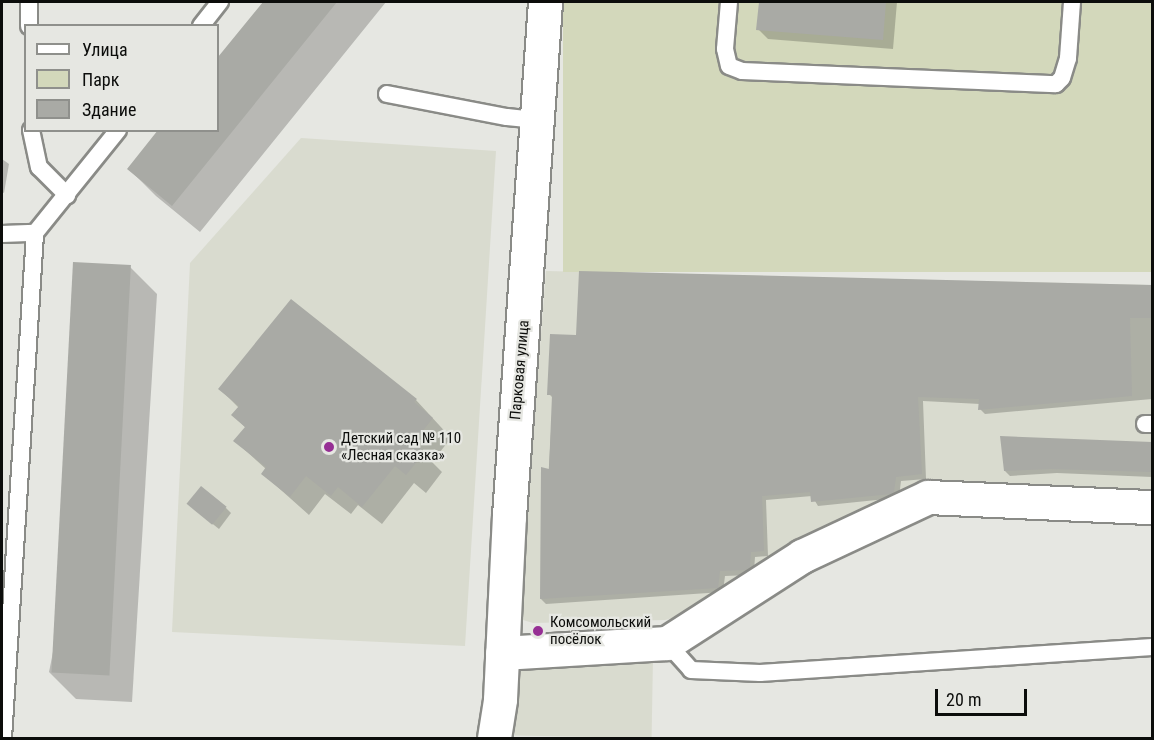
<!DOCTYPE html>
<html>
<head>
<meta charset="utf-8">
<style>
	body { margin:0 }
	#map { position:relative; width:1154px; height:740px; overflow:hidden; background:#e6e7e2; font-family:"Roboto Condensed",sans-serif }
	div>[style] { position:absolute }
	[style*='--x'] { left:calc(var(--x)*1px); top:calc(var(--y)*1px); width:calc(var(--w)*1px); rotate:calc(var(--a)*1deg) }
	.built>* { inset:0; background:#d9dbcf; transform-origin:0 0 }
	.green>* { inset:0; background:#d3d8bb; transform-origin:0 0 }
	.shadow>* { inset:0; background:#0003 }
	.building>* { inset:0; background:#a9aaa5; transform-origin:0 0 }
	.roads { filter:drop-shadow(2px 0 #8a8b87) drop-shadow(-2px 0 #8a8b87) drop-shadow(0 2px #8a8b87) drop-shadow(0 -2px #8a8b87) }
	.service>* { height:16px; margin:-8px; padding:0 8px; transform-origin:8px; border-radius:8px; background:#fff }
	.minor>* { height:33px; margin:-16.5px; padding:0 16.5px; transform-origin:16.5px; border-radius:16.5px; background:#fff }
	.tertiary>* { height:33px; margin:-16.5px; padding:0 16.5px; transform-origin:16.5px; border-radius:16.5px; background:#fff }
	.dots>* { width:16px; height:16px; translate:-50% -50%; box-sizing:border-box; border:3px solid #e6e7e2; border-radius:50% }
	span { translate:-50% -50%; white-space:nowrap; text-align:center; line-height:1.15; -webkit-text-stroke:4.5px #e6e7e2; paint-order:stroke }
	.street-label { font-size:15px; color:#0c0d0b }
	.poi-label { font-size:15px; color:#0c0d0b }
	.left { translate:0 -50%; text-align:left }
	.frame { position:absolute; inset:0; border:3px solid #0c0d0b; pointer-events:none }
	.legend { position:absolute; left:24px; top:24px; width:195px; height:108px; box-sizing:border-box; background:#e6e7e2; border:2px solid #8f908c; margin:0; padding:8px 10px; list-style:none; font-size:18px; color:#0c0d0b }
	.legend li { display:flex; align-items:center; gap:12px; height:30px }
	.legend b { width:30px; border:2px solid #8f908c }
	.scale { position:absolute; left:935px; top:689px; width:92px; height:27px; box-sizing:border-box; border:3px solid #0c0d0b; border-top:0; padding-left:8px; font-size:18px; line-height:21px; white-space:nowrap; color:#0c0d0b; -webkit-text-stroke:4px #e6e7e2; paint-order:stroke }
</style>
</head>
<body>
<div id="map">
	<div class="built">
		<div style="clip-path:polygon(301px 138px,496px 151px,465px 646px,172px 632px,190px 263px)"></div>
		<div style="clip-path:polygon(546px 271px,1152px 285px,1152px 490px,952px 480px,898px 497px,702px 610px,665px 620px,533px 623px,523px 620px,519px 612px)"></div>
		<div style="left:653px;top:657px;width:81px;height:137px;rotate:91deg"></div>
	</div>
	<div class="green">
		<div style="left:563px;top:2px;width:589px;height:270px"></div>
	</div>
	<div class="shadow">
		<div style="clip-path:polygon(265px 2px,386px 2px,200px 232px,156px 196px,129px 169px,218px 130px,218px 60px)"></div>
		<div style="clip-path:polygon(760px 2px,897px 2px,893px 49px,768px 39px,758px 29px)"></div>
		<div style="clip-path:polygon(2px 159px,9px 164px,4px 193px,2px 192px)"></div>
		<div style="clip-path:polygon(130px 267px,157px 294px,132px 702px,76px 699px,49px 672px)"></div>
		<div style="clip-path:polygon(581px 273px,1152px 287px,1152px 399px,985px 414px,980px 409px,980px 404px,923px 401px,926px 479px,901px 481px,899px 497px,896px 498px,818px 506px,812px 496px,766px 500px,768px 556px,755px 557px,754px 572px,751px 575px,725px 576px,723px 592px,546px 604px,541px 599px,553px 398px,549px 394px,577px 336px)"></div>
		<div style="clip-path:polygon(220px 389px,416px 400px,451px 438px,432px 462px,442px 472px,426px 493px,414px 483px,382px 524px,358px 505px,351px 514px,325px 494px,309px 515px,263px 474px,266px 469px,235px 441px,246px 428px,233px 415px,239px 408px)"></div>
		<div style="clip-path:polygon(1002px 438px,1152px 444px,1152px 477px,1057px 473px,1010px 476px,1005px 471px)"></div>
		<div style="clip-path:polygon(226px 508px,231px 513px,219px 529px,194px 509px)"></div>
	</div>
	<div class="building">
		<div style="clip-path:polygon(263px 2px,337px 2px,172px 206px,127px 169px,158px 130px,218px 130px,218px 57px)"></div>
		<div style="clip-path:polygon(759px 2px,886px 2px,883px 40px,756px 30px)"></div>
		<div style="left:73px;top:262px;width:58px;height:411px;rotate:3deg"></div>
		<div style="clip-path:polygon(579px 271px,1152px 285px,1152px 318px,1130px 318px,1132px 396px,978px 410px,979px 399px,918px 397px,922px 474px,896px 477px,894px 492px,891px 494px,811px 502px,810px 492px,762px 496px,764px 551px,751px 552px,750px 567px,745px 570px,720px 571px,718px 588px,540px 599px,541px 467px,549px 469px,552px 395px,547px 395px,550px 334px,576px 335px)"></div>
		<div style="clip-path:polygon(291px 299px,417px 399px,414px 402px,433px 418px,413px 443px,425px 452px,406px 475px,395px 466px,362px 507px,338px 487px,331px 496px,306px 476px,290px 497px,261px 474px,266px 467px,233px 441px,245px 427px,231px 415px,239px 406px,218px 389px)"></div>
		<div style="clip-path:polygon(1000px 436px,1152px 442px,1152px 472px,1051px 469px,1004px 471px)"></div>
		<div style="left:201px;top:486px;width:33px;height:23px;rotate:39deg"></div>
	</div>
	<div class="roads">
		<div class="service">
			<div style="--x:29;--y:2;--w:24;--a:90"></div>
			<div style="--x:729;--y:2;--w:47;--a:94.9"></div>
			<div style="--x:725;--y:49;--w:17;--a:77"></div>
			<div style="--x:729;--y:66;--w:14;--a:21"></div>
			<div style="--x:742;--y:71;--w:314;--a:2.4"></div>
			<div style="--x:1056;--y:84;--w:8;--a:-45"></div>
			<div style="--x:1062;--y:78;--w:21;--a:-73"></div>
			<div style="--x:1068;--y:58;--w:56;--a:-85.9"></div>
			<div style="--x:201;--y:26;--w:31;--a:-52"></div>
			<div style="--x:387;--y:94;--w:122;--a:10.9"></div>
			<div style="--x:507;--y:117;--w:30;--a:6"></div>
			<div style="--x:31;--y:130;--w:38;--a:78"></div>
			<div style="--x:39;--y:167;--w:40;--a:45"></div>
			<div style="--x:2;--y:234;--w:33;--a:-2"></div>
			<div style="--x:35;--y:233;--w:132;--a:-51.1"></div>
			<div style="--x:1145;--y:424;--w:7;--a:0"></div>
			<div style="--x:667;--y:643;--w:36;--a:48"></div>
			<div style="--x:691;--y:670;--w:69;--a:2.5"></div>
			<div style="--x:760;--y:673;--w:393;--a:-3.8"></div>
			<div style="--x:3;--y:738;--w:506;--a:-86.37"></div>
		</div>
		<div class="minor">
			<div style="--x:502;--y:653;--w:165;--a:-3.5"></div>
			<div style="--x:667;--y:643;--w:161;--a:-32.8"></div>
			<div style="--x:802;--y:556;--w:139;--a:-25.1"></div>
			<div style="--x:928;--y:497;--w:224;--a:2.6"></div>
		</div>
		<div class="tertiary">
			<div style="--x:494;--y:738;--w:39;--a:-81"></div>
			<div style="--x:500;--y:699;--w:183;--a:-87.2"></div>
			<div style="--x:509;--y:516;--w:515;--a:-85.99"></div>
		</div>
	</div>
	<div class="dots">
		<div style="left:329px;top:447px;background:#962f94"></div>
		<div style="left:538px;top:631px;background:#962f94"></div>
	</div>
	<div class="street-label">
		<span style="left:520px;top:370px;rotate:-85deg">Парковая улица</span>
	</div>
	<div class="poi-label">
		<span class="left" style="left:341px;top:447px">Детский сад № 110<br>«Лесная сказка»</span>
		<span class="left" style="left:550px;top:631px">Комсомольский<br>посёлок</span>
	</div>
	<div class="frame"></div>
	<ul class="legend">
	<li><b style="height:8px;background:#fff"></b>Улица</li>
	<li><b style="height:16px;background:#d3d8bb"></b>Парк</li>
	<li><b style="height:16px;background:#a9aaa5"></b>Здание</li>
	</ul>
	<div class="scale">20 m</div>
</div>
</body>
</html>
